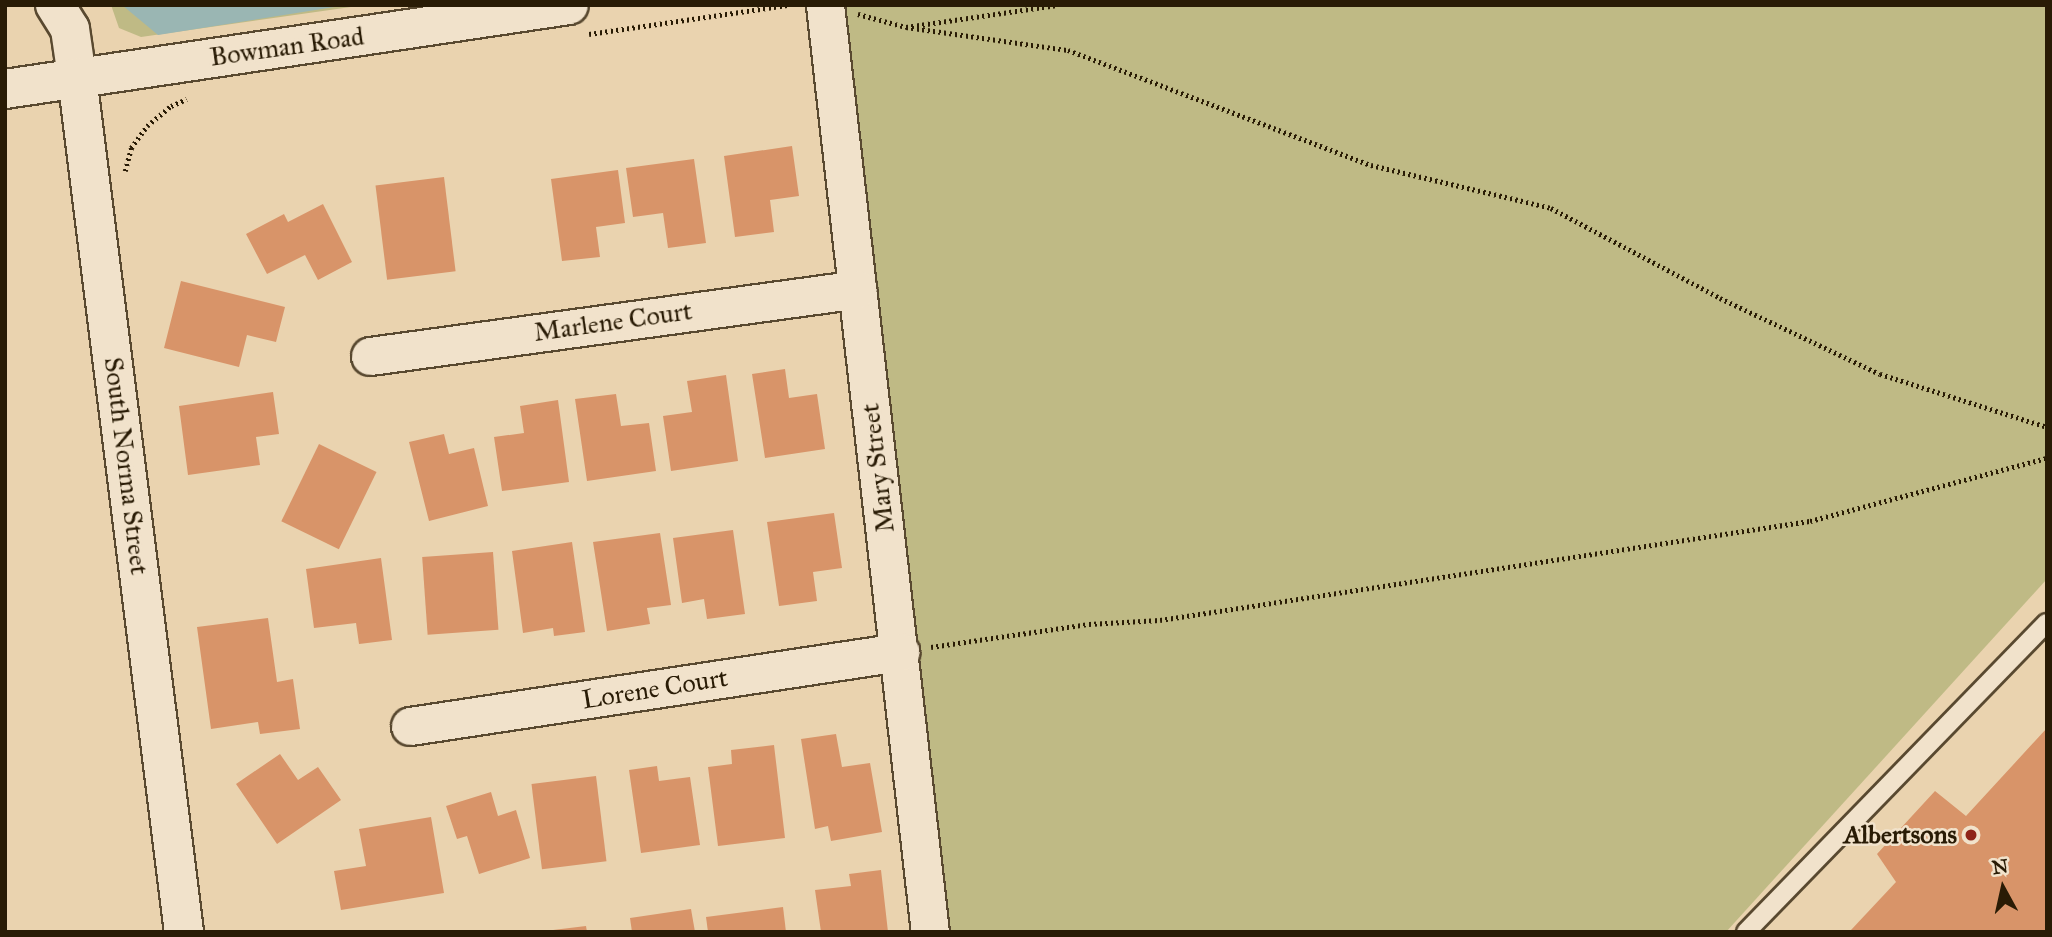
<!DOCTYPE html>
<html>
<head>
<meta charset="utf-8">
<style>
	body { margin:0 }
	#map { position:relative; width:2052px; height:937px; overflow:hidden; background:#ead3af; font-family:"IM FELL Great Primer",serif }
	div>[style] { position:absolute }
	[style*='--x'] { left:calc(var(--x)*1px); top:calc(var(--y)*1px); width:calc(var(--w)*1px); rotate:calc(var(--a)*1deg) }
	.green>* { inset:0; background:#bfba85 }
	.water>* { inset:0; background:#9ab6b3 }
	.building>* { inset:0; background:#d89469; transform-origin:0 0 }
	.path>* { height:4.5px; margin-top:-2.25px; transform-origin:0; background:repeating-linear-gradient(90deg,#291b05 0 2px,transparent 0 5.5px) }
	.roads { filter:drop-shadow(2px 0 #594930) drop-shadow(-2px 0 #594930) drop-shadow(0 2px #594930) drop-shadow(0 -2px #594930) }
	.lane>* { height:18px; margin:-9px; padding:0 9px; transform-origin:9px; border-radius:9px; background:#f1e2cb }
	.street>* { height:37px; margin:-18.5px; padding:0 18.5px; transform-origin:18.5px; border-radius:18.5px; background:#f1e2cb }
	.secondary>* { height:38px; margin:-19px; padding:0 19px; transform-origin:19px; border-radius:19px; background:#f1e2cb }
	.dots>* { width:19px; height:19px; translate:-50% -50%; box-sizing:border-box; border:4px solid #f1e2cb; border-radius:50% }
	span { translate:-50% -50%; white-space:nowrap; text-align:center; line-height:1.15; -webkit-text-stroke:5px #f1e2cb; paint-order:stroke }
	.street-label { font-size:26px; color:#291b05 }
	.poi-label { font-size:26px; color:#291b05; font-weight:700 }
	.right { translate:-100% -50%; text-align:right }
	.frame { position:absolute; inset:0; border:7px solid #291b05; pointer-events:none }
	.north { position:absolute; left:1968px; top:853px; width:70px; height:70px; -webkit-text-stroke:5px #f1e2cb; paint-order:stroke; rotate:352deg; font-size:19px; font-weight:700; line-height:28px; text-align:center; color:#291b05 }
	.north::after { content:''; display:block; margin:auto; width:24px; height:32px; background:#291b05; clip-path:polygon(50% 0,100% 100%,50% 72%,0 100%) }
</style>
</head>
<body>
<div id="map">
	<div class="green">
		<div style="clip-path:polygon(111px 5px,365px 5px,141px 37px,119px 28px)"></div>
		<div style="clip-path:polygon(834px 5px,2047px 5px,2047px 579px,1726px 932px,944px 932px)"></div>
	</div>
	<div class="water">
		<div style="clip-path:polygon(122px 5px,347px 5px,158px 35px)"></div>
	</div>
	<div class="building">
		<div style="clip-path:polygon(792px 146px,799px 196px,770px 200px,774px 232px,735px 237px,724px 156px)"></div>
		<div style="clip-path:polygon(694px 159px,706px 243px,668px 248px,663px 213px,633px 217px,626px 168px)"></div>
		<div style="clip-path:polygon(618px 170px,625px 223px,596px 227px,600px 257px,562px 261px,551px 179px)"></div>
		<div style="left:444px;top:177px;width:95px;height:69px;rotate:83deg"></div>
		<div style="clip-path:polygon(323px 204px,352px 262px,318px 280px,305px 255px,267px 274px,246px 234px,284px 214px,288px 222px)"></div>
		<div style="clip-path:polygon(181px 281px,285px 307px,276px 342px,247px 335px,239px 367px,164px 348px)"></div>
		<div style="clip-path:polygon(785px 369px,789px 398px,817px 394px,825px 449px,765px 458px,752px 374px)"></div>
		<div style="clip-path:polygon(726px 375px,738px 461px,671px 471px,663px 416px,692px 412px,687px 381px)"></div>
		<div style="clip-path:polygon(273px 392px,279px 434px,256px 437px,260px 465px,188px 475px,179px 406px)"></div>
		<div style="clip-path:polygon(616px 394px,621px 426px,649px 423px,656px 471px,587px 481px,575px 399px)"></div>
		<div style="clip-path:polygon(558px 400px,569px 482px,502px 491px,494px 437px,524px 433px,520px 406px)"></div>
		<div style="clip-path:polygon(444px 434px,449px 454px,474px 448px,488px 506px,429px 521px,409px 442px)"></div>
		<div style="left:319px;top:444px;width:64px;height:86px;rotate:26deg"></div>
		<div style="clip-path:polygon(834px 513px,842px 568px,813px 572px,817px 601px,779px 606px,767px 522px)"></div>
		<div style="clip-path:polygon(733px 530px,745px 614px,707px 619px,704px 599px,682px 603px,673px 538px)"></div>
		<div style="clip-path:polygon(660px 533px,671px 605px,647px 608px,650px 624px,607px 631px,593px 542px)"></div>
		<div style="clip-path:polygon(572px 542px,585px 632px,554px 636px,553px 628px,523px 633px,512px 551px)"></div>
		<div style="left:493px;top:552px;width:78px;height:71px;rotate:86deg"></div>
		<div style="clip-path:polygon(381px 558px,392px 640px,359px 644px,356px 623px,314px 628px,306px 569px)"></div>
		<div style="clip-path:polygon(268px 618px,277px 682px,293px 679px,300px 729px,260px 734px,258px 722px,211px 729px,197px 627px)"></div>
		<div style="clip-path:polygon(2047px 728px,2047px 932px,1851px 930px,1896px 882px,1877px 854px,1935px 791px,1966px 816px)"></div>
		<div style="clip-path:polygon(836px 734px,842px 767px,870px 763px,882px 832px,831px 841px,828px 826px,815px 829px,801px 739px)"></div>
		<div style="clip-path:polygon(774px 745px,785px 838px,718px 846px,708px 767px,732px 764px,731px 750px)"></div>
		<div style="clip-path:polygon(280px 754px,298px 780px,318px 767px,341px 800px,277px 844px,236px 784px)"></div>
		<div style="clip-path:polygon(657px 766px,659px 781px,690px 777px,700px 845px,641px 853px,629px 770px)"></div>
		<div style="left:596px;top:776px;width:86px;height:65px;rotate:83deg"></div>
		<div style="clip-path:polygon(491px 792px,498px 816px,516px 810px,530px 858px,479px 874px,467px 836px,457px 839px,446px 806px)"></div>
		<div style="clip-path:polygon(431px 817px,444px 893px,341px 910px,334px 871px,366px 866px,359px 829px)"></div>
		<div style="clip-path:polygon(881px 870px,888px 932px,821px 932px,815px 890px,851px 886px,849px 874px)"></div>
		<div style="clip-path:polygon(783px 907px,786px 932px,708px 932px,706px 917px)"></div>
		<div style="clip-path:polygon(691px 909px,695px 932px,632px 932px,630px 918px)"></div>
		<div style="clip-path:polygon(586px 926px,587px 932px,553px 932px,553px 930px)"></div>
	</div>
	<div class="path">
		<div style="--x:858;--y:14;--w:50;--a:15.2"></div>
		<div style="--x:906;--y:27;--w:153;--a:-8.3"></div>
		<div style="--x:906;--y:27;--w:164;--a:8.1"></div>
		<div style="--x:1068;--y:50;--w:324;--a:20.8"></div>
		<div style="--x:1371;--y:165;--w:185;--a:13.4"></div>
		<div style="--x:1551;--y:208;--w:191;--a:28"></div>
		<div style="--x:1720;--y:298;--w:177;--a:25.4"></div>
		<div style="--x:1880;--y:374;--w:175;--a:17.6"></div>
		<div style="--x:589;--y:34;--w:202;--a:-8.3"></div>
		<div style="--x:125;--y:171;--w:24;--a:-75"></div>
		<div style="--x:131;--y:148;--w:27;--a:-54"></div>
		<div style="--x:147;--y:126;--w:31;--a:-40"></div>
		<div style="--x:171;--y:106;--w:17;--a:-24"></div>
		<div style="--x:931;--y:647;--w:160;--a:-8.3"></div>
		<div style="--x:1089;--y:624;--w:71;--a:-3.2"></div>
		<div style="--x:1160;--y:620;--w:657;--a:-8.66"></div>
		<div style="--x:1810;--y:521;--w:245;--a:-14.9"></div>
	</div>
	<div class="roads">
		<div class="lane">
			<div style="--x:1746;--y:932;--w:431;--a:-45.8"></div>
		</div>
		<div class="street">
			<div style="--x:825;--y:5;--w:933;--a:83.54"></div>
			<div style="--x:370;--y:356;--w:492;--a:-7.8"></div>
			<div style="--x:410;--y:726;--w:496;--a:-8.6"></div>
		</div>
		<div class="secondary">
			<div style="--x:55;--y:5;--w:28;--a:58"></div>
			<div style="--x:70;--y:29;--w:49;--a:81.7"></div>
			<div style="--x:77;--y:77;--w:862;--a:82.87"></div>
			<div style="--x:5;--y:89;--w:570;--a:-8.47"></div>
		</div>
	</div>
	<div class="dots">
		<div style="left:1971px;top:835px;background:#8f2418"></div>
	</div>
	<div class="street-label">
		<span style="left:287px;top:47px;rotate:-8deg">Bowman Road</span>
		<span style="left:613px;top:322px;rotate:-8deg">Marlene Court</span>
		<span style="left:126px;top:466px;rotate:83deg">South Norma Street</span>
		<span style="left:878px;top:468px;rotate:-97deg">Mary Street</span>
		<span style="left:655px;top:689px;rotate:-9deg">Lorene Court</span>
	</div>
	<div class="poi-label">
		<span class="right" style="left:1957px;top:835px">Albertsons</span>
	</div>
	<div class="frame"></div>
	<div class="north">N</div>
</div>
</body>
</html>
